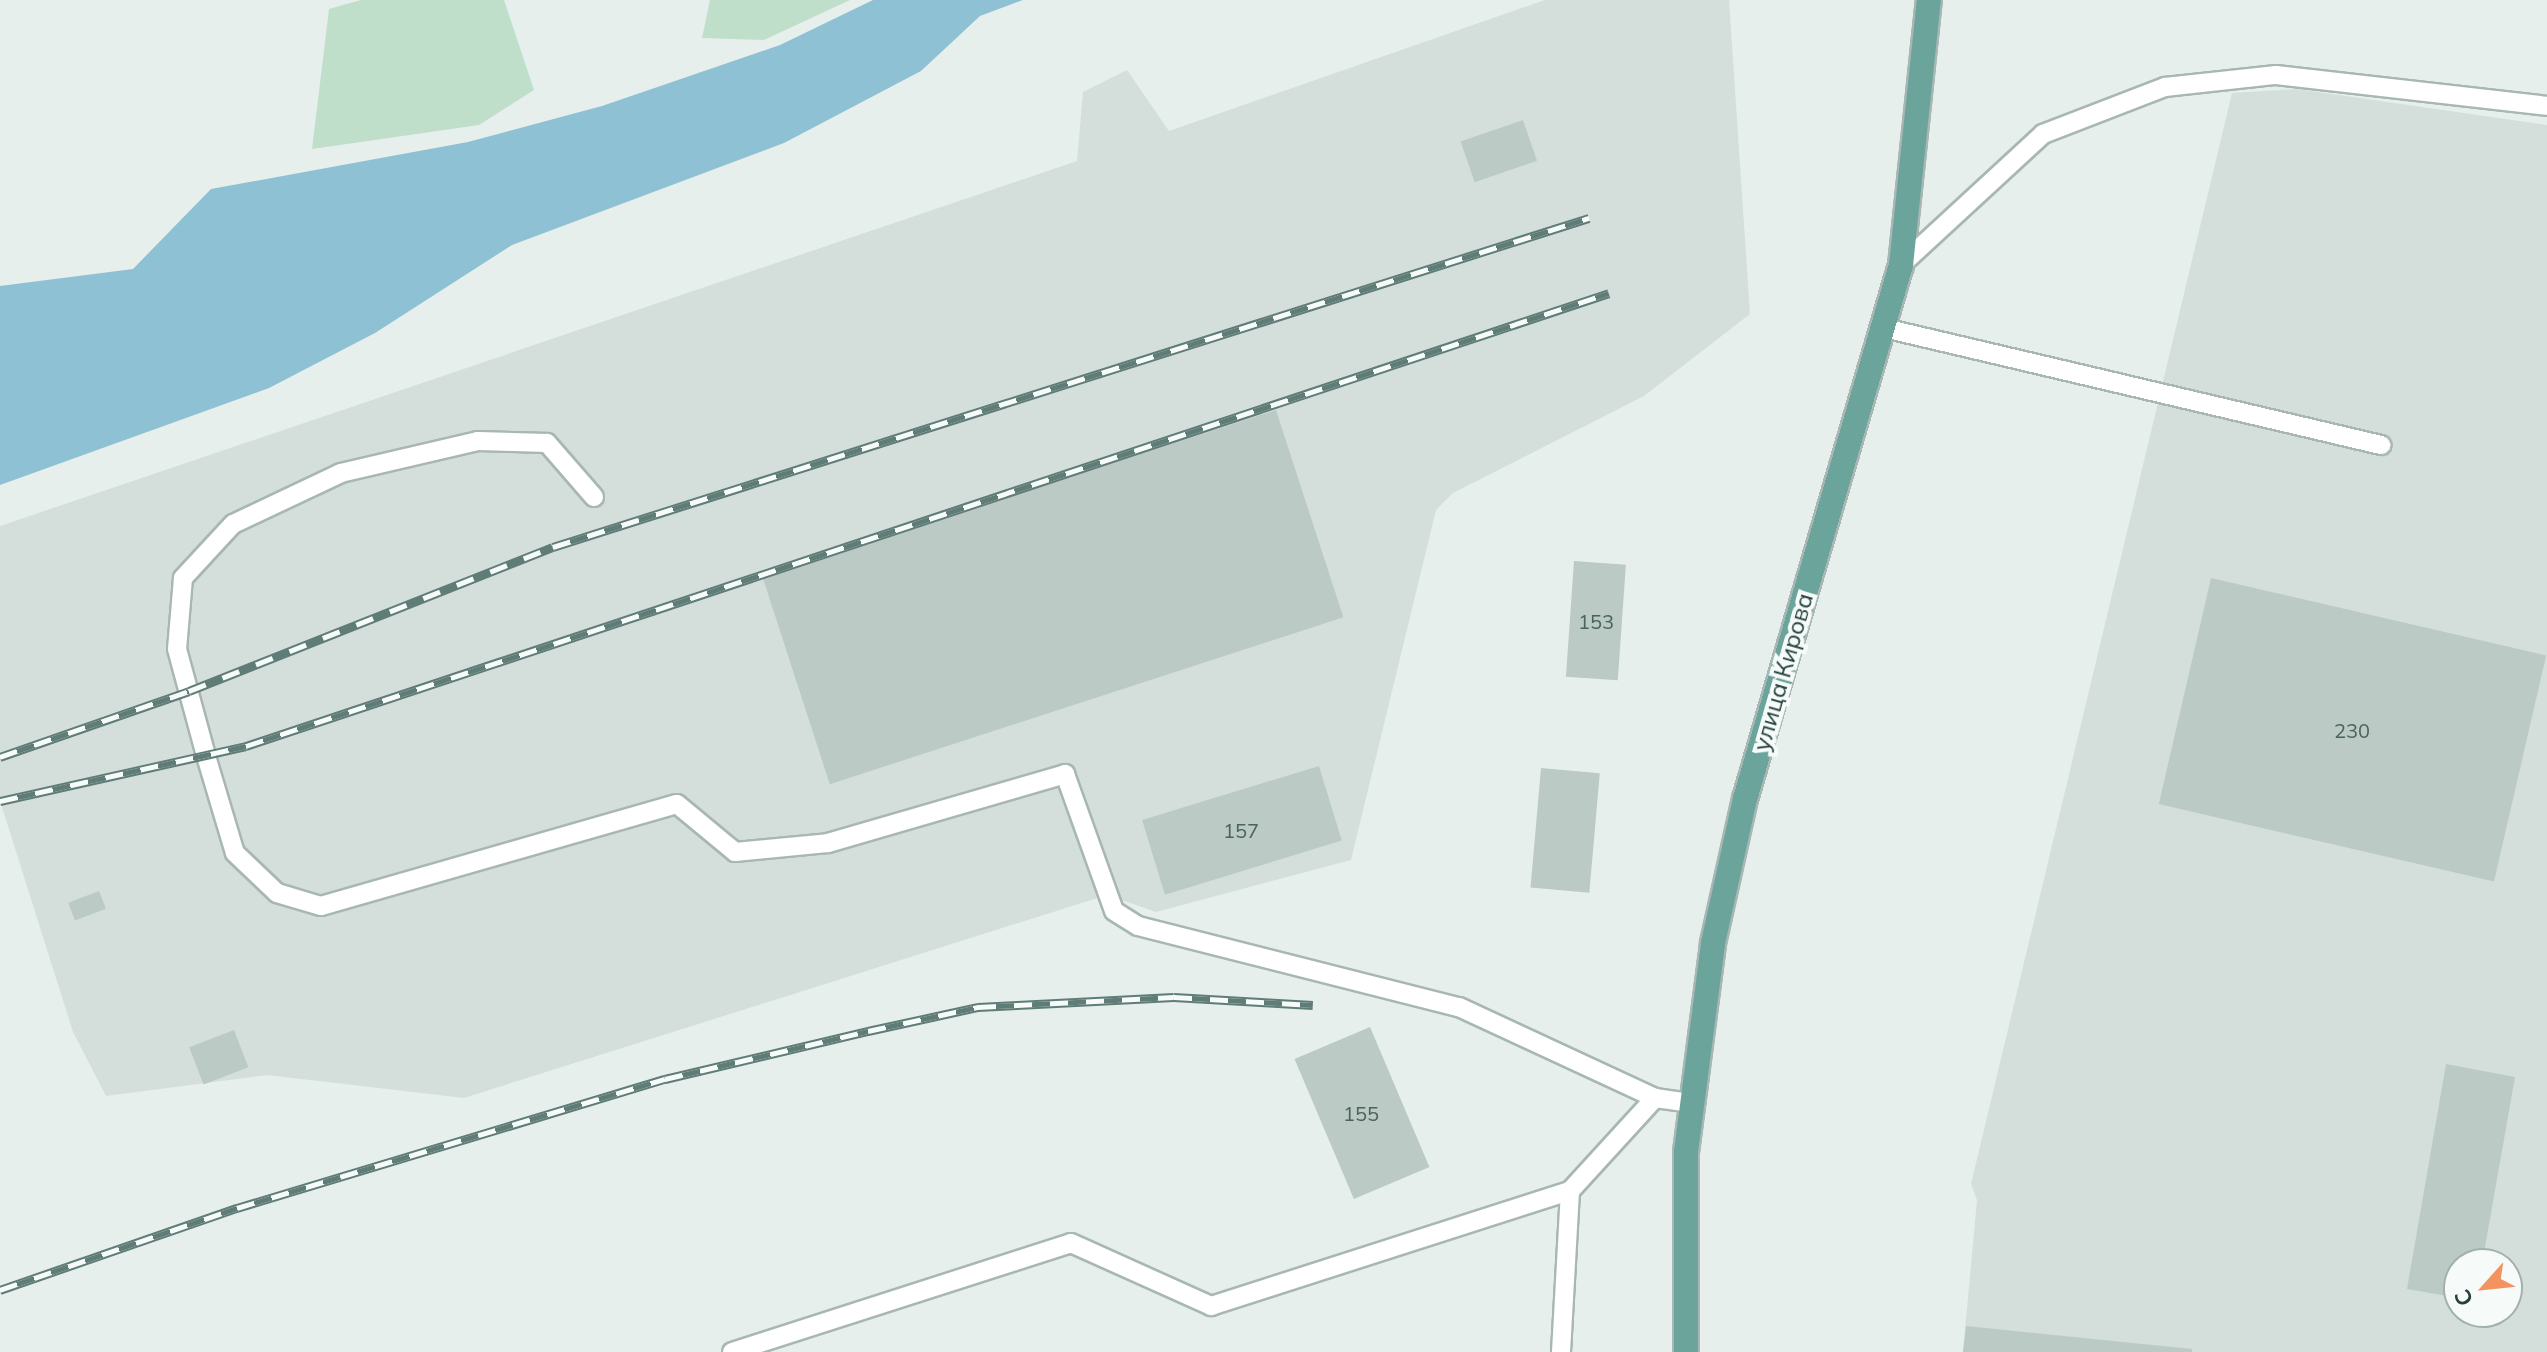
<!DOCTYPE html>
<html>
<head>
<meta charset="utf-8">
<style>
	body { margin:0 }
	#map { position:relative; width:2547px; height:1352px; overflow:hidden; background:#e6efec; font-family:Mulish,sans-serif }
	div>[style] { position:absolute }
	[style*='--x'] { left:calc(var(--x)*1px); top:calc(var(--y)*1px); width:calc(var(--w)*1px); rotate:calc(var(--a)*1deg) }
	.built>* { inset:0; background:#d4dfdb }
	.green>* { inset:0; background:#bfdfcb }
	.water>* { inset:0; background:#8ec1d3 }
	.building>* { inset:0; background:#bbcac5; transform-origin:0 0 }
	.roads { filter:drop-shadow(2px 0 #a8b7b4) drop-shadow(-2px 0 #a8b7b4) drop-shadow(0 2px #a8b7b4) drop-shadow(0 -2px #a8b7b4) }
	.service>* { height:18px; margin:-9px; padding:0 9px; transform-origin:9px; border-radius:9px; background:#fff }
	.primary>* { height:24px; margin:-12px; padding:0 12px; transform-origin:12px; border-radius:12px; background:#6aa49b }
	.rail>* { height:9px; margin-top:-4.5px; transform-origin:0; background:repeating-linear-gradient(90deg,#f6fbf9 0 18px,#5f7c77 0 36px); box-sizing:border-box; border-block:2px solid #5f7c77 }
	span { translate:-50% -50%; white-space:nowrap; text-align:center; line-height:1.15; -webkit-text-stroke:8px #f6fbf9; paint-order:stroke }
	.number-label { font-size:20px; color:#4a635e }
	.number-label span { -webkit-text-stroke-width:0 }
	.street-label { font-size:24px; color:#24413c }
	.north { position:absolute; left:2443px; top:1248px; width:80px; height:80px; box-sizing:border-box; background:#f6fbf9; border:2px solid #a2b1ad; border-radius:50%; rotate:243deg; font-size:22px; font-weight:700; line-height:32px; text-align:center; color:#24413c }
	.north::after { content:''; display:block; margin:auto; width:28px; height:36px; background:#f39360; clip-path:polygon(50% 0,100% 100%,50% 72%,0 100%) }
</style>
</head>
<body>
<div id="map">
	<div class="built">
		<div style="clip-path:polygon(1545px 0,1729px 0,1750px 314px,1644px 396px,1453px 493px,1436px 510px,1351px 860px,1156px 912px,1107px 895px,464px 1098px,267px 1075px,106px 1096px,73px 1032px,0 801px,0 526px,1077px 161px,1083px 92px,1127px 70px,1169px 131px)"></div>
		<div style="clip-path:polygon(evenodd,2297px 89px,2547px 125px,2547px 1352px,1963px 1352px,1977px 1200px,1971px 1184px,2232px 93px,2297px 89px,2459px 1264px,2507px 1264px,2507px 1312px,2459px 1312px,2459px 1264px)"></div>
	</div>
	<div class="green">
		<div style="clip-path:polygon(361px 0,504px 0,534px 90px,479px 125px,312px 149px,329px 9px)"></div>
		<div style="clip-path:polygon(710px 0,850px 0,764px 40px,702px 38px)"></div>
	</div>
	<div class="water">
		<div style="clip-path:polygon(873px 0,1023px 0,980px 16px,921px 71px,784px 143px,512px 245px,375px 333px,269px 388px,0 485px,0 286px,133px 269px,211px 189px,468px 142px,602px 106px,780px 45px)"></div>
	</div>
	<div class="building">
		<div style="left:1523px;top:120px;width:43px;height:66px;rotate:71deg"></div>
		<div style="left:1276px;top:410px;width:218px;height:540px;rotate:72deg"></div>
		<div style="left:1574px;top:561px;width:52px;height:116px;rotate:4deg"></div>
		<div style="left:2211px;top:578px;width:344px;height:232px;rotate:13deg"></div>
		<div style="left:1319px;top:766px;width:78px;height:185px;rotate:73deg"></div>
		<div style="left:1541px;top:768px;width:59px;height:120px;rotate:5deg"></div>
		<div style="left:99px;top:891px;width:19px;height:33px;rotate:69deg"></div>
		<div style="left:1370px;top:1027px;width:152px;height:82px;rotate:67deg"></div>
		<div style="left:234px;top:1030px;width:40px;height:48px;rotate:69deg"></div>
		<div style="clip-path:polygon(2446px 1064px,2515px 1077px,2482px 1264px,2459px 1264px,2459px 1298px,2407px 1289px)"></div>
		<div style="clip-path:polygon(1966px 1326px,2192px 1349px,2192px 1352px,1963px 1352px)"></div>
	</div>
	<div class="roads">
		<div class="service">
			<div style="--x:1901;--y:265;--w:193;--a:-42.7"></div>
			<div style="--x:2043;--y:134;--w:131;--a:-21.1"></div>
			<div style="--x:2165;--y:87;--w:112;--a:-6.2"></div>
			<div style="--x:2276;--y:75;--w:273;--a:6.5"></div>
			<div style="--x:1884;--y:328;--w:511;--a:13.25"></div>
			<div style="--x:594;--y:497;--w:72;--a:-131"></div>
			<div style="--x:547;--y:443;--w:69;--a:-178.3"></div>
			<div style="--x:478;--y:441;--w:141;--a:166.9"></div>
			<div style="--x:341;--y:473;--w:119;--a:154.7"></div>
			<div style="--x:233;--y:524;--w:74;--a:132.8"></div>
			<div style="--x:183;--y:578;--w:71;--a:94.8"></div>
			<div style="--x:177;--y:649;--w:111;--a:74.8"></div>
			<div style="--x:206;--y:756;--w:101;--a:73.4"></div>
			<div style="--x:235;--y:853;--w:58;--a:43.6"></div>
			<div style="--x:277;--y:893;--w:46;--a:16.5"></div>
			<div style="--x:321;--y:906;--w:370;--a:-16"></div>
			<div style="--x:677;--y:804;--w:75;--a:39.6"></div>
			<div style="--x:735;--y:852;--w:93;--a:-5.5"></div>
			<div style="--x:828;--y:843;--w:247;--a:-16.2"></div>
			<div style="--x:1065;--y:774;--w:145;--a:70.3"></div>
			<div style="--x:1114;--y:911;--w:28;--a:32"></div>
			<div style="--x:1138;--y:926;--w:331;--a:14.2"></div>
			<div style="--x:1459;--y:1007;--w:216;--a:24.9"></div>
			<div style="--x:1655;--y:1098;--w:37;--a:8"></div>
			<div style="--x:732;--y:1352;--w:356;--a:-17.8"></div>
			<div style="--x:1071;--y:1243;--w:154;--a:24.2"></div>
			<div style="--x:1211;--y:1306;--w:377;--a:-17.8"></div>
			<div style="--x:1570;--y:1191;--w:126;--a:-47.6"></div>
			<div style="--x:1561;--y:1352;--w:161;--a:-86.8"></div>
		</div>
		<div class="primary">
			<div style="--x:1686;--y:1352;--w:200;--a:-90"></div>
			<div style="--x:1686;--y:1152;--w:211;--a:-82.6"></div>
			<div style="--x:1713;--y:943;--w:148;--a:-77.5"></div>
			<div style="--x:1745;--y:799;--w:556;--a:-73.72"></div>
			<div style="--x:1901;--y:265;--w:266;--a:-84"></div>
		</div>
	</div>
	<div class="rail">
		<div style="--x:0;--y:757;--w:200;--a:-19.2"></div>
		<div style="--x:189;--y:691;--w:391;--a:-21.6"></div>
		<div style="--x:553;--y:547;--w:1087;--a:-17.62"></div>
		<div style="--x:0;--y:801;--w:252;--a:-12.6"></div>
		<div style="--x:246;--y:746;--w:1436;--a:-18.38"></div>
		<div style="--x:0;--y:1290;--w:251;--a:-19.1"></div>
		<div style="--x:237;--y:1208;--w:447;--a:-16.8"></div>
		<div style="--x:665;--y:1079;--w:209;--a:-13.3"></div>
		<div style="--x:868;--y:1031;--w:113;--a:-12.3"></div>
		<div style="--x:978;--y:1007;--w:196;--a:-2.9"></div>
		<div style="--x:1174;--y:997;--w:139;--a:3.3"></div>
	</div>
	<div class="number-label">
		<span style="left:1596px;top:621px">153</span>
		<span style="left:2352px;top:730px">230</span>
		<span style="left:1241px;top:830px">157</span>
		<span style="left:1361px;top:1113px">155</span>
	</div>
	<div class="street-label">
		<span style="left:1783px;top:672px;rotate:-74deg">улица Кирова</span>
	</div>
	<div class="north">С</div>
</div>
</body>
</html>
